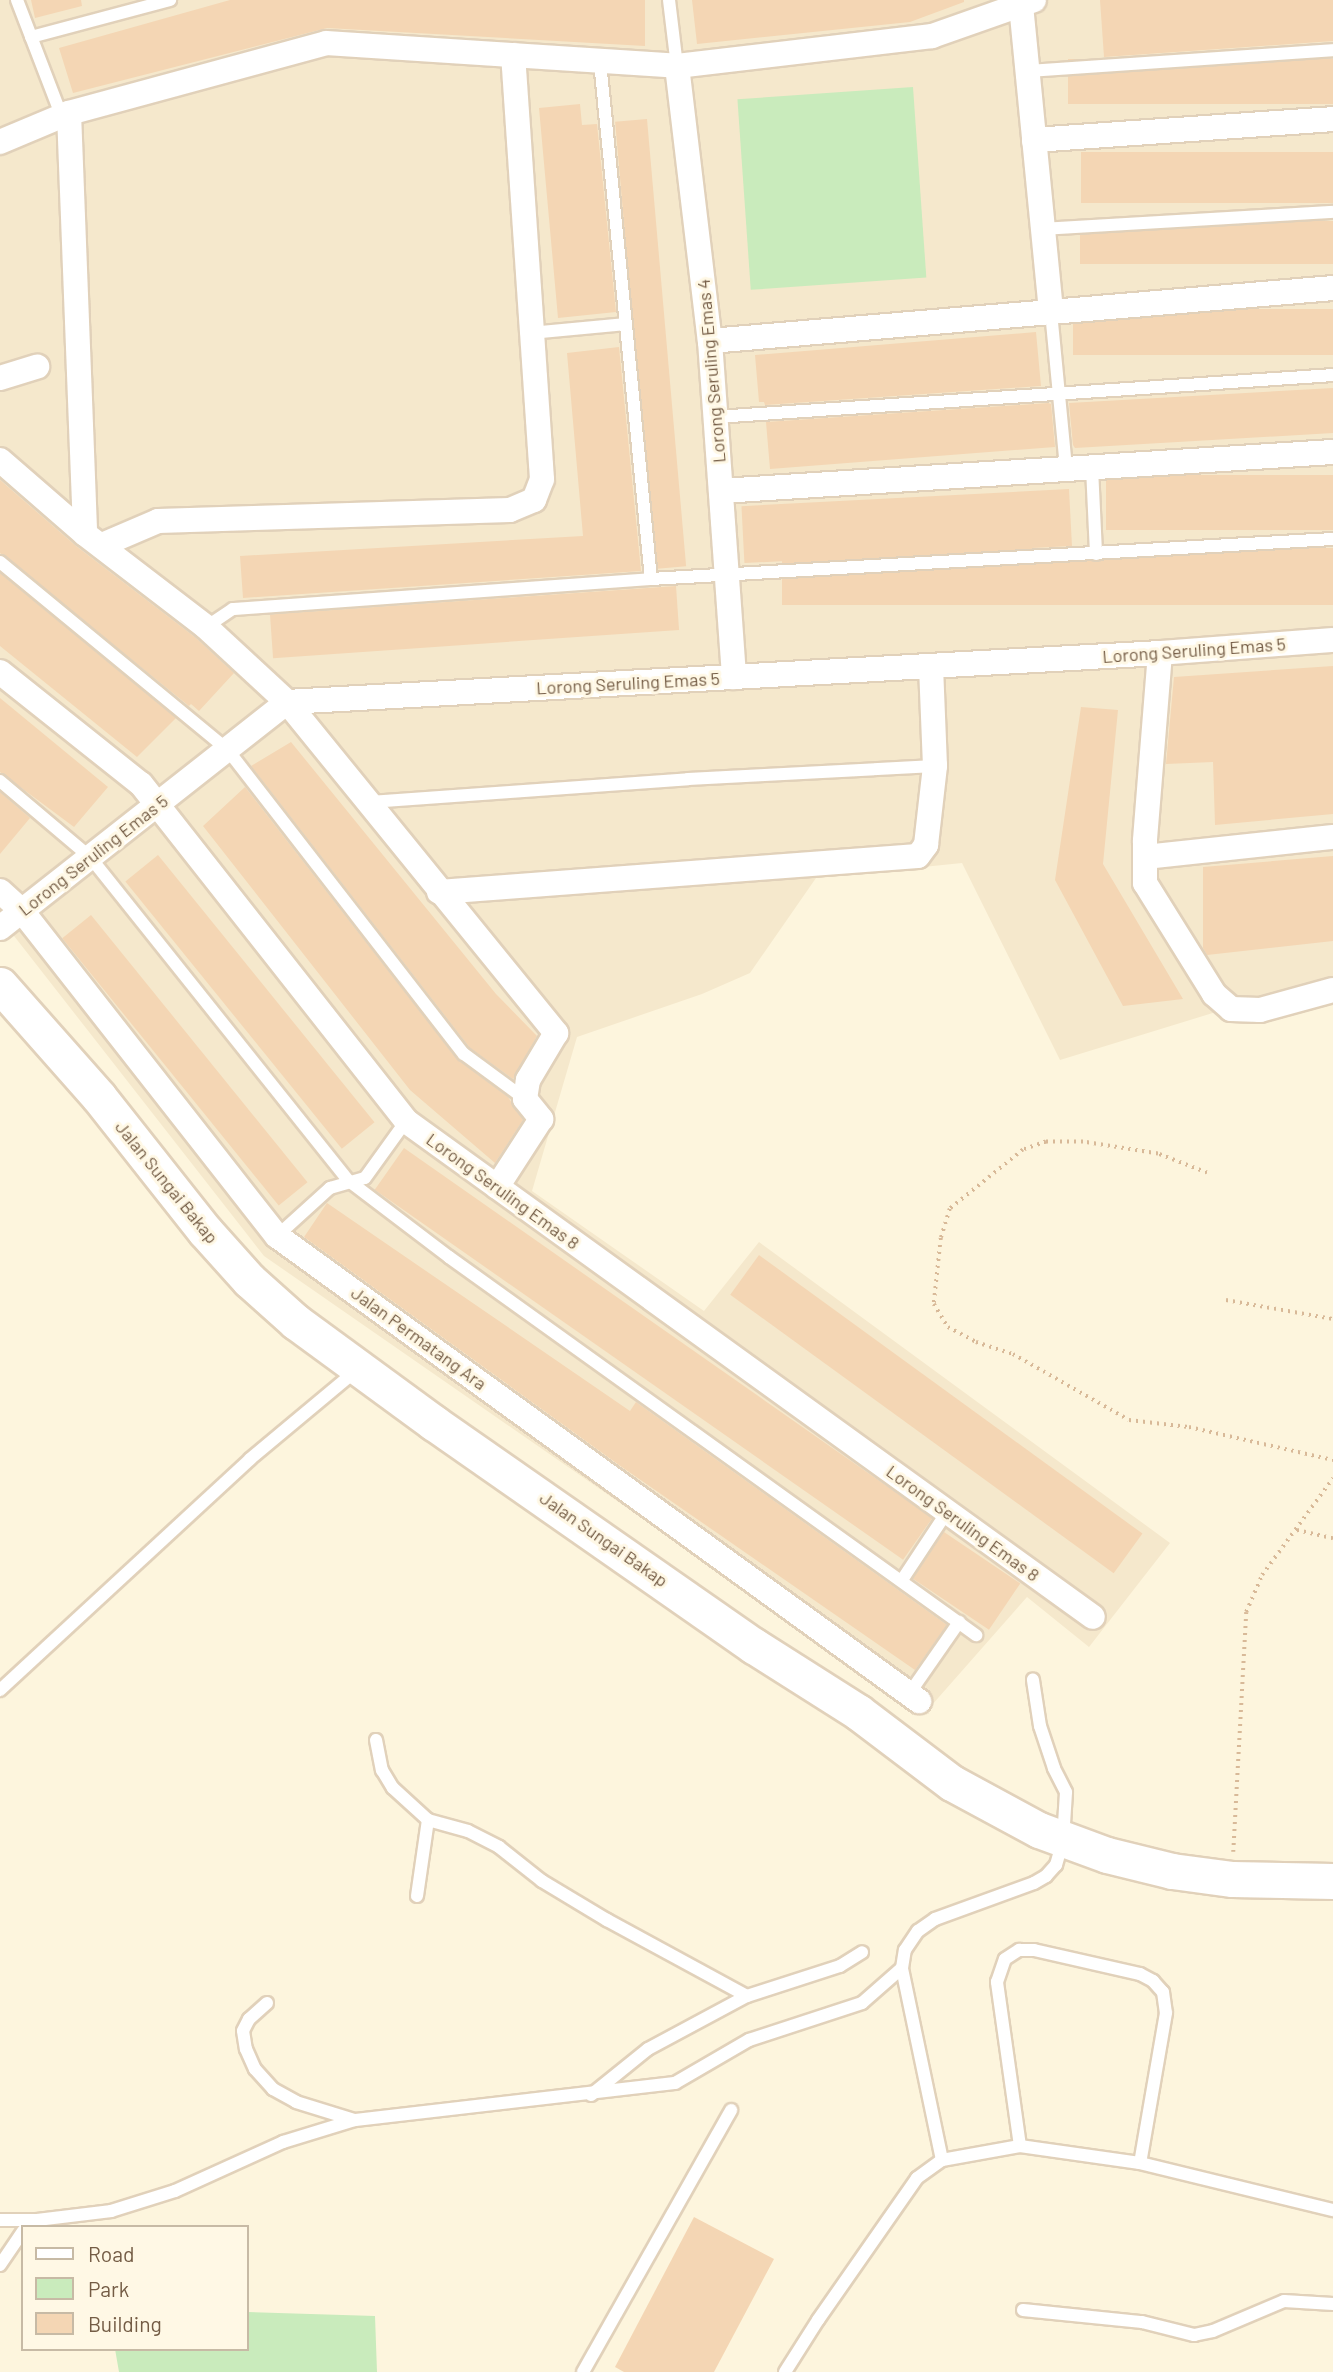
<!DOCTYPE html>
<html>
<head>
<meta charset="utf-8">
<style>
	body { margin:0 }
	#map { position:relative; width:1333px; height:2372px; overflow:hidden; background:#fdf5dd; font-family:Barlow,sans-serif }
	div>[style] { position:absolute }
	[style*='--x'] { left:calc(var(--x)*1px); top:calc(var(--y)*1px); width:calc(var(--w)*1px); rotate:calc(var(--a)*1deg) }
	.residential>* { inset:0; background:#f5e8cc }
	.green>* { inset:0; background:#c9ebbc; transform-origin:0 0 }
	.building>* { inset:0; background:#f4d6b4; transform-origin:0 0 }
	.path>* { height:3.5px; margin-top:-1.75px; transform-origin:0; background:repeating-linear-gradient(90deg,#d8b998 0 2px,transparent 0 7px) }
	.roads { filter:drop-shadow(2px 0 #e1d1ba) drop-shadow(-2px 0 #e1d1ba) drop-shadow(0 2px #e1d1ba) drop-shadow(0 -2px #e1d1ba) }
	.lane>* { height:12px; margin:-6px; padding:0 6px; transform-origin:6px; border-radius:6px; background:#fff }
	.street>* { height:24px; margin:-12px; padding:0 12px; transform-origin:12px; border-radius:12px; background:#fff }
	.secondary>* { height:35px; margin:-17.5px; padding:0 17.5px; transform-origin:17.5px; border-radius:17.5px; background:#fff }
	span { translate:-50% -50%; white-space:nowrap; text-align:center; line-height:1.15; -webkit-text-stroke:6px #fff8e5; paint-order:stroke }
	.street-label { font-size:18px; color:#745c45 }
	.legend { position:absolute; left:21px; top:2225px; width:228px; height:126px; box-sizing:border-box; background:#fff8e5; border:2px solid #c7baa5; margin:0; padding:9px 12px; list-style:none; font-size:21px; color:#745c45 }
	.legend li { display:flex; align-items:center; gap:14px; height:35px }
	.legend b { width:35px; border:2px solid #c7baa5 }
</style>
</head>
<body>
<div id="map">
	<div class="residential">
		<div style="clip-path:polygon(0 0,1333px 0,1333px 976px,1060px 1060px,962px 863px,816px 878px,750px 973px,702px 994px,577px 1037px,532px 1191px,704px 1311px,759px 1242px,1170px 1543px,1089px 1647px,1027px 1597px,924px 1714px,264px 1256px,0 918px)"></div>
	</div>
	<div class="green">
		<div style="left:913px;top:87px;width:191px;height:176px;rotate:86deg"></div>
		<div style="clip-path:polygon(247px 2312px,375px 2316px,377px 2372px,119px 2372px,115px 2349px,247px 2349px)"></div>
	</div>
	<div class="building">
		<div style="clip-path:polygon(31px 0,81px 0,82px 6px,35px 18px)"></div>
		<div style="clip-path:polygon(230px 0,645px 0,645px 46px,327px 28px,73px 93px,59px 48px)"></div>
		<div style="clip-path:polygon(692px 0,964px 0,964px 2px,910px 22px,697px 44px)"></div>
		<div style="clip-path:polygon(1100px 0,1333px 0,1333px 41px,1104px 57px)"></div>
		<div style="left:1333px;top:59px;width:45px;height:265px;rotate:90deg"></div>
		<div style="clip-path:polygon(580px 104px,582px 125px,597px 124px,616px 312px,558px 318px,539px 108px)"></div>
		<div style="left:647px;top:119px;width:449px;height:32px;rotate:85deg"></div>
		<div style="left:1333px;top:152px;width:51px;height:252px;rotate:90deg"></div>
		<div style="left:1333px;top:221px;width:43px;height:253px;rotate:90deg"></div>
		<div style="left:1333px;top:309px;width:46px;height:260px;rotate:90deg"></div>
		<div style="clip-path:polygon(1036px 332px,1041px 386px,765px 405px,764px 402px,759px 402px,755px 355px)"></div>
		<div style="clip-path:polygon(619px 347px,641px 571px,243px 598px,240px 556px,583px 536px,567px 353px)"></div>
		<div style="clip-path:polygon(1333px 388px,1333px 433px,1075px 448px,1073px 445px,1069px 403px)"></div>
		<div style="clip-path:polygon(1048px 403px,1051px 404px,1055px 447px,770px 469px,766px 422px)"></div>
		<div style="left:1333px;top:475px;width:55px;height:227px;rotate:90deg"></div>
		<div style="clip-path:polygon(0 480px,76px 546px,196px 638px,234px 673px,199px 711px,191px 704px,189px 706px,0 553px)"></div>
		<div style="left:1069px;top:489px;width:57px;height:328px;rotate:87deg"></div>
		<div style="left:1333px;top:548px;width:57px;height:551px;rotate:90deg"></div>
		<div style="clip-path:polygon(0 573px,176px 718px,137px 757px,0 646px)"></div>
		<div style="left:676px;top:586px;width:44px;height:407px;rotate:86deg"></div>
		<div style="clip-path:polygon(1333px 666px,1333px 814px,1215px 825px,1213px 762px,1166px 764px,1174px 677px)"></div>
		<div style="clip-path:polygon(0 698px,108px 787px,74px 827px,0 772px)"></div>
		<div style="clip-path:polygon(1081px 707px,1118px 710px,1103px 864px,1183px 999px,1123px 1006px,1055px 880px)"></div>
		<div style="clip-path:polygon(291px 742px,496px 994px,537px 1036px,513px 1079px,470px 1048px,251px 766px)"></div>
		<div style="clip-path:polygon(245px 787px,457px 1059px,508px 1097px,523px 1120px,495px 1163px,410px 1090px,203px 826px)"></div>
		<div style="clip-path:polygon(0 792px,30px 818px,0 854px)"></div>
		<div style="left:158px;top:855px;width:344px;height:42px;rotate:51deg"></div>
		<div style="clip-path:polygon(1333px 856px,1333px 941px,1207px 955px,1203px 948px,1203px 867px)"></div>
		<div style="left:91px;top:915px;width:344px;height:37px;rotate:51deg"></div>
		<div style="left:404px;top:1148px;width:645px;height:51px;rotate:35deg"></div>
		<div style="clip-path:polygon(327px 1203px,630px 1411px,636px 1402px,947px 1625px,915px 1670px,619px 1465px,304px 1237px)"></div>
		<div style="left:759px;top:1255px;width:474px;height:49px;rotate:36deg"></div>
		<div style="left:944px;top:1532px;width:92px;height:56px;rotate:34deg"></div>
		<div style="clip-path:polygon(694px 2217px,774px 2259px,714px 2372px,624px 2372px,615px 2367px)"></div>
	</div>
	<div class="path">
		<div style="--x:1207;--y:1173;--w:53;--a:-158.8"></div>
		<div style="--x:1158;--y:1154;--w:76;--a:-170.9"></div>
		<div style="--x:1083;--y:1142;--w:37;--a:180"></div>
		<div style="--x:1046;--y:1142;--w:24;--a:161"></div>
		<div style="--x:1023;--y:1150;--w:94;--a:141.1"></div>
		<div style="--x:950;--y:1209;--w:30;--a:107"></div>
		<div style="--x:941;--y:1238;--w:66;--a:96.1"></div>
		<div style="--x:934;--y:1304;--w:27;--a:59"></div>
		<div style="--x:948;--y:1327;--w:32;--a:28"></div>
		<div style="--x:976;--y:1342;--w:39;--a:18"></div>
		<div style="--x:1013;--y:1354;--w:133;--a:29.6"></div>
		<div style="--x:1129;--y:1420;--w:60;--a:6.7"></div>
		<div style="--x:1189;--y:1427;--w:148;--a:12.9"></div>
		<div style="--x:1226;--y:1300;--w:109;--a:10.1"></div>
		<div style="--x:1297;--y:1530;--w:37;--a:13"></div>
		<div style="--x:1233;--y:1852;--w:240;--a:-86.9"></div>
		<div style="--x:1246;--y:1612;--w:40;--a:-66.6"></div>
		<div style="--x:1262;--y:1575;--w:120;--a:-53.8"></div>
	</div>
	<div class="roads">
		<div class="lane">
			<div style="--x:17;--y:0;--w:125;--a:69"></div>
			<div style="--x:669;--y:0;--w:66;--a:83.1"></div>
			<div style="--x:31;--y:37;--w:144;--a:-14.9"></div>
			<div style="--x:1027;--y:71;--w:307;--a:-3.9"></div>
			<div style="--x:1043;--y:229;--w:290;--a:-3.4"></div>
			<div style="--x:1051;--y:312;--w:158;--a:84.5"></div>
			<div style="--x:531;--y:333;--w:95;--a:-5.4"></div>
			<div style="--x:716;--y:417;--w:618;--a:-3.89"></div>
			<div style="--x:1092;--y:468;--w:86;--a:87.3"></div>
			<div style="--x:0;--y:562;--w:294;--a:39.5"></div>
			<div style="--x:227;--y:749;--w:386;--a:52.2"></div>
			<div style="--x:464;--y:1054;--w:76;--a:36.4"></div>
			<div style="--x:651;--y:579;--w:683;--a:-3.36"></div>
			<div style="--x:206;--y:627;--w:32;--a:-34"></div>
			<div style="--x:233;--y:609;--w:419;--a:-4.1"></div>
			<div style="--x:651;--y:579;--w:520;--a:-95.63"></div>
			<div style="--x:0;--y:781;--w:118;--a:40.2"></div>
			<div style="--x:90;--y:857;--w:415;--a:51.4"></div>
			<div style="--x:349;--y:1181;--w:126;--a:37.2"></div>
			<div style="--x:449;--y:1257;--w:649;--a:35.65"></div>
			<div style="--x:370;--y:802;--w:319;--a:-4.1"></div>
			<div style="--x:688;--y:779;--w:247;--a:-3"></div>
			<div style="--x:277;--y:1236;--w:72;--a:-42.2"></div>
			<div style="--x:330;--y:1188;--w:36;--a:-16"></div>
			<div style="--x:365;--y:1178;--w:70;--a:-54.3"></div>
			<div style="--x:902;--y:1580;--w:82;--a:-56.5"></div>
			<div style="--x:0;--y:1690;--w:340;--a:-42.7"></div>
			<div style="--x:250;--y:1459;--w:141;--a:-39.8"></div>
			<div style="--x:909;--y:1694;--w:88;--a:-55.2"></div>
			<div style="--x:376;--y:1740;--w:31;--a:79"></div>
			<div style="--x:382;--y:1770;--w:21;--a:59"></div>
			<div style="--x:393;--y:1788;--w:47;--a:42.4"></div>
			<div style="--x:428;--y:1820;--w:41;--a:15.4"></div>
			<div style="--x:468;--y:1831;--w:35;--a:27"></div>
			<div style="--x:499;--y:1847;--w:55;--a:38.3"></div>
			<div style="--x:542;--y:1881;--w:76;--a:31"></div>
			<div style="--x:607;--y:1920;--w:159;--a:28.5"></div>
			<div style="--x:417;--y:1896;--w:77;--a:-81.8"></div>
			<div style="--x:267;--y:2003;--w:24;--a:138"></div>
			<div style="--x:249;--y:2019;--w:13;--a:117"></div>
			<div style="--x:243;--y:2031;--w:18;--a:81"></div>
			<div style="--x:246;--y:2049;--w:22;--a:66"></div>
			<div style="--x:255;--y:2069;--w:27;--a:48"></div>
			<div style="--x:273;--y:2089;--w:26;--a:29"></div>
			<div style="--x:296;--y:2102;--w:61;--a:17.2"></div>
			<div style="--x:591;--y:2095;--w:73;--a:-38.9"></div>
			<div style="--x:648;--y:2049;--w:112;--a:-28.2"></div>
			<div style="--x:747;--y:1996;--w:98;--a:-17.9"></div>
			<div style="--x:840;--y:1966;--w:26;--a:-32"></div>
			<div style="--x:1020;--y:2146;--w:166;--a:-98"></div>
			<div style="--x:997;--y:1982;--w:24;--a:-71"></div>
			<div style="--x:1005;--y:1959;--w:17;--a:-33"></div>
			<div style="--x:1019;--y:1950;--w:15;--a:0"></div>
			<div style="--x:1034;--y:1950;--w:109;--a:12.8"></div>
			<div style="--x:1140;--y:1974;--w:15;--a:28"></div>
			<div style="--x:1153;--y:1981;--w:15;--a:48"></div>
			<div style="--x:1163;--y:1992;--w:21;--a:82"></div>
			<div style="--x:1166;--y:2013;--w:152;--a:99.8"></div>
			<div style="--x:942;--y:2160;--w:79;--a:-10.2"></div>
			<div style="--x:1020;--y:2146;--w:121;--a:8.1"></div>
			<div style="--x:1140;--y:2163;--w:199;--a:13.7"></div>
			<div style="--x:0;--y:2220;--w:37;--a:0"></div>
			<div style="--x:37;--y:2220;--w:75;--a:-6.9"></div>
			<div style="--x:111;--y:2211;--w:67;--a:-17.4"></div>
			<div style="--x:175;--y:2191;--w:119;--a:-24.4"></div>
			<div style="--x:283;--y:2142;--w:75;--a:-17"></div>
			<div style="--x:355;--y:2120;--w:322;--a:-6.6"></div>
			<div style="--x:675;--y:2083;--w:86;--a:-30.2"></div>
			<div style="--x:749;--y:2040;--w:119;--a:-18.1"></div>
			<div style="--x:862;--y:2003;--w:53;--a:-41.2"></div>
			<div style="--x:0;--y:2265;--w:41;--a:-55.9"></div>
			<div style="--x:1023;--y:2310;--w:120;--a:5.8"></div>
			<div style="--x:1142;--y:2322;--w:54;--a:14"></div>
			<div style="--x:1194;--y:2335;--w:19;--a:-12"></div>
			<div style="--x:1213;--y:2331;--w:77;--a:-22.9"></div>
			<div style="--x:1284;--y:2301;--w:49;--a:3.5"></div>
			<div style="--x:583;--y:2372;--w:301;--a:-60.5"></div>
			<div style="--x:785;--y:2372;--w:62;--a:-57.6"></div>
			<div style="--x:818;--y:2320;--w:173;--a:-55.1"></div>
			<div style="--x:917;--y:2178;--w:31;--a:-36"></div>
			<div style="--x:942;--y:2160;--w:196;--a:-101.8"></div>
			<div style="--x:902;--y:1968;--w:18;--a:-81"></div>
			<div style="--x:905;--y:1950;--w:23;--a:-56"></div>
			<div style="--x:918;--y:1931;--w:21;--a:-35"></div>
			<div style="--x:935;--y:1919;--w:105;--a:-20"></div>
			<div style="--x:1034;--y:1883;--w:14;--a:-30"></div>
			<div style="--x:1046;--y:1876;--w:15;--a:-48"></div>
			<div style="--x:1056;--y:1865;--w:26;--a:-74"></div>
			<div style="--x:1063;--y:1840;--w:48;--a:-86.4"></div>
			<div style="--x:1066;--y:1792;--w:27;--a:-117"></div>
			<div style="--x:1054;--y:1768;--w:44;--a:-108.4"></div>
			<div style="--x:1040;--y:1726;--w:47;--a:-98.7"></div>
		</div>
		<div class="street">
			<div style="--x:1021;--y:5;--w:308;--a:84.4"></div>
			<div style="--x:677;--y:66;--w:277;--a:83.2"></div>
			<div style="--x:710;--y:341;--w:337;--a:85.9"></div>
			<div style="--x:69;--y:113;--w:421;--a:87.8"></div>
			<div style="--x:1034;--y:140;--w:300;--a:-4"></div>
			<div style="--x:0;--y:142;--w:75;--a:-22.8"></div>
			<div style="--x:69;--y:113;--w:266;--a:-15.2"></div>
			<div style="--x:326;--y:43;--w:352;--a:3.7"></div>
			<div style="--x:677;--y:66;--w:257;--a:-6.7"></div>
			<div style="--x:932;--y:36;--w:108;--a:-19.4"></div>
			<div style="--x:710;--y:341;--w:625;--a:-4.86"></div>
			<div style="--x:0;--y:378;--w:39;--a:-17"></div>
			<div style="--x:0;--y:460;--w:113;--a:41"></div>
			<div style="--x:85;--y:534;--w:153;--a:37.5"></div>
			<div style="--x:206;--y:627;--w:110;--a:42.8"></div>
			<div style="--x:287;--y:702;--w:427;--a:50.9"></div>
			<div style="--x:556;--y:1033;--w:55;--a:120.8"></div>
			<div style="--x:528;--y:1080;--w:19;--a:99"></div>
			<div style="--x:525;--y:1099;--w:26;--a:51"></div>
			<div style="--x:541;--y:1119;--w:81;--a:122.9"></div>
			<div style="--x:721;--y:491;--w:613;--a:-3.65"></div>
			<div style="--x:102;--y:545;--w:61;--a:-23.2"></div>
			<div style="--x:158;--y:521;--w:352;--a:-1.8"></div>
			<div style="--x:510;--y:510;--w:26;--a:-23"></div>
			<div style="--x:534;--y:500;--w:22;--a:-69"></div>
			<div style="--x:542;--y:479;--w:425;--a:-93.9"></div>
			<div style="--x:1160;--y:653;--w:189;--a:94.6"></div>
			<div style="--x:1145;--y:841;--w:42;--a:90"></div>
			<div style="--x:1145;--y:883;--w:131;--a:58.1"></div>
			<div style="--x:1214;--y:994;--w:23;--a:41"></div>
			<div style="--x:1231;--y:1009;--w:29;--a:2"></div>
			<div style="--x:1260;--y:1010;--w:76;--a:-15.3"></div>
			<div style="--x:0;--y:672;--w:180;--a:38.5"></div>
			<div style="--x:141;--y:784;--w:429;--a:51.8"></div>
			<div style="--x:406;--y:1121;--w:847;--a:35.83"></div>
			<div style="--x:1145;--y:857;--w:189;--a:-6.1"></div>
			<div style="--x:0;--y:891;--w:30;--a:42"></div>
			<div style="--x:22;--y:911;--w:413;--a:51.9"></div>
			<div style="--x:277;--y:1236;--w:793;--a:35.92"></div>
			<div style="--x:439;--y:892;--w:480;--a:-4.3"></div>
			<div style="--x:918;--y:856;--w:14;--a:-54"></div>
			<div style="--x:926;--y:845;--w:80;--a:-83.5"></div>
			<div style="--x:935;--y:766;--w:100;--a:-92.3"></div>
			<div style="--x:0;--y:928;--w:365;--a:-38.2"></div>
			<div style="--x:287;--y:702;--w:874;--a:-3.21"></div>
			<div style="--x:1160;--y:653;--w:173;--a:-4.3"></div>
		</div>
		<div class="secondary">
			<div style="--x:0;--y:985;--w:149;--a:48.5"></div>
			<div style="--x:99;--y:1097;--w:171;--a:51.7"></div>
			<div style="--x:205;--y:1231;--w:66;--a:48.1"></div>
			<div style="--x:249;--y:1280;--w:63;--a:41.8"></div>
			<div style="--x:296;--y:1322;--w:171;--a:36.2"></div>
			<div style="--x:434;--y:1423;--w:390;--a:34.9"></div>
			<div style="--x:754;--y:1646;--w:123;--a:32.4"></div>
			<div style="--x:858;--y:1712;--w:118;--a:37.1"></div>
			<div style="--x:952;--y:1783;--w:99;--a:28.4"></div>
			<div style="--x:1039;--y:1830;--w:72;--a:20.2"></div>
			<div style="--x:1107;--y:1855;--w:67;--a:13.8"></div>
			<div style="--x:1172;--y:1871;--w:61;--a:7.6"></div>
			<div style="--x:1232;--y:1879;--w:101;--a:1.1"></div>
		</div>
	</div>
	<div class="street-label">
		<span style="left:711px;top:371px;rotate:-95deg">Lorong Seruling Emas 4</span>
		<span style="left:1194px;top:650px;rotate:-4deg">Lorong Seruling Emas 5</span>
		<span style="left:628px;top:683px;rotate:-3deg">Lorong Seruling Emas 5</span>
		<span style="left:93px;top:855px;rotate:-38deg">Lorong Seruling Emas 5</span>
		<span style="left:167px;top:1182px;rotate:51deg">Jalan Sungai Bakap</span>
		<span style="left:503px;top:1191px;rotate:36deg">Lorong Seruling Emas 8</span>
		<span style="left:419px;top:1338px;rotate:36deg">Jalan Permatang Ara</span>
		<span style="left:963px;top:1523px;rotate:36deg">Lorong Seruling Emas 8</span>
		<span style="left:604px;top:1539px;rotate:35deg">Jalan Sungai Bakap</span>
	</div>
	<ul class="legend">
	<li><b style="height:9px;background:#fff"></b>Road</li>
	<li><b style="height:19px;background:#c9ebbc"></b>Park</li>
	<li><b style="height:19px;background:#f4d6b4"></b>Building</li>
	</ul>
</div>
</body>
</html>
